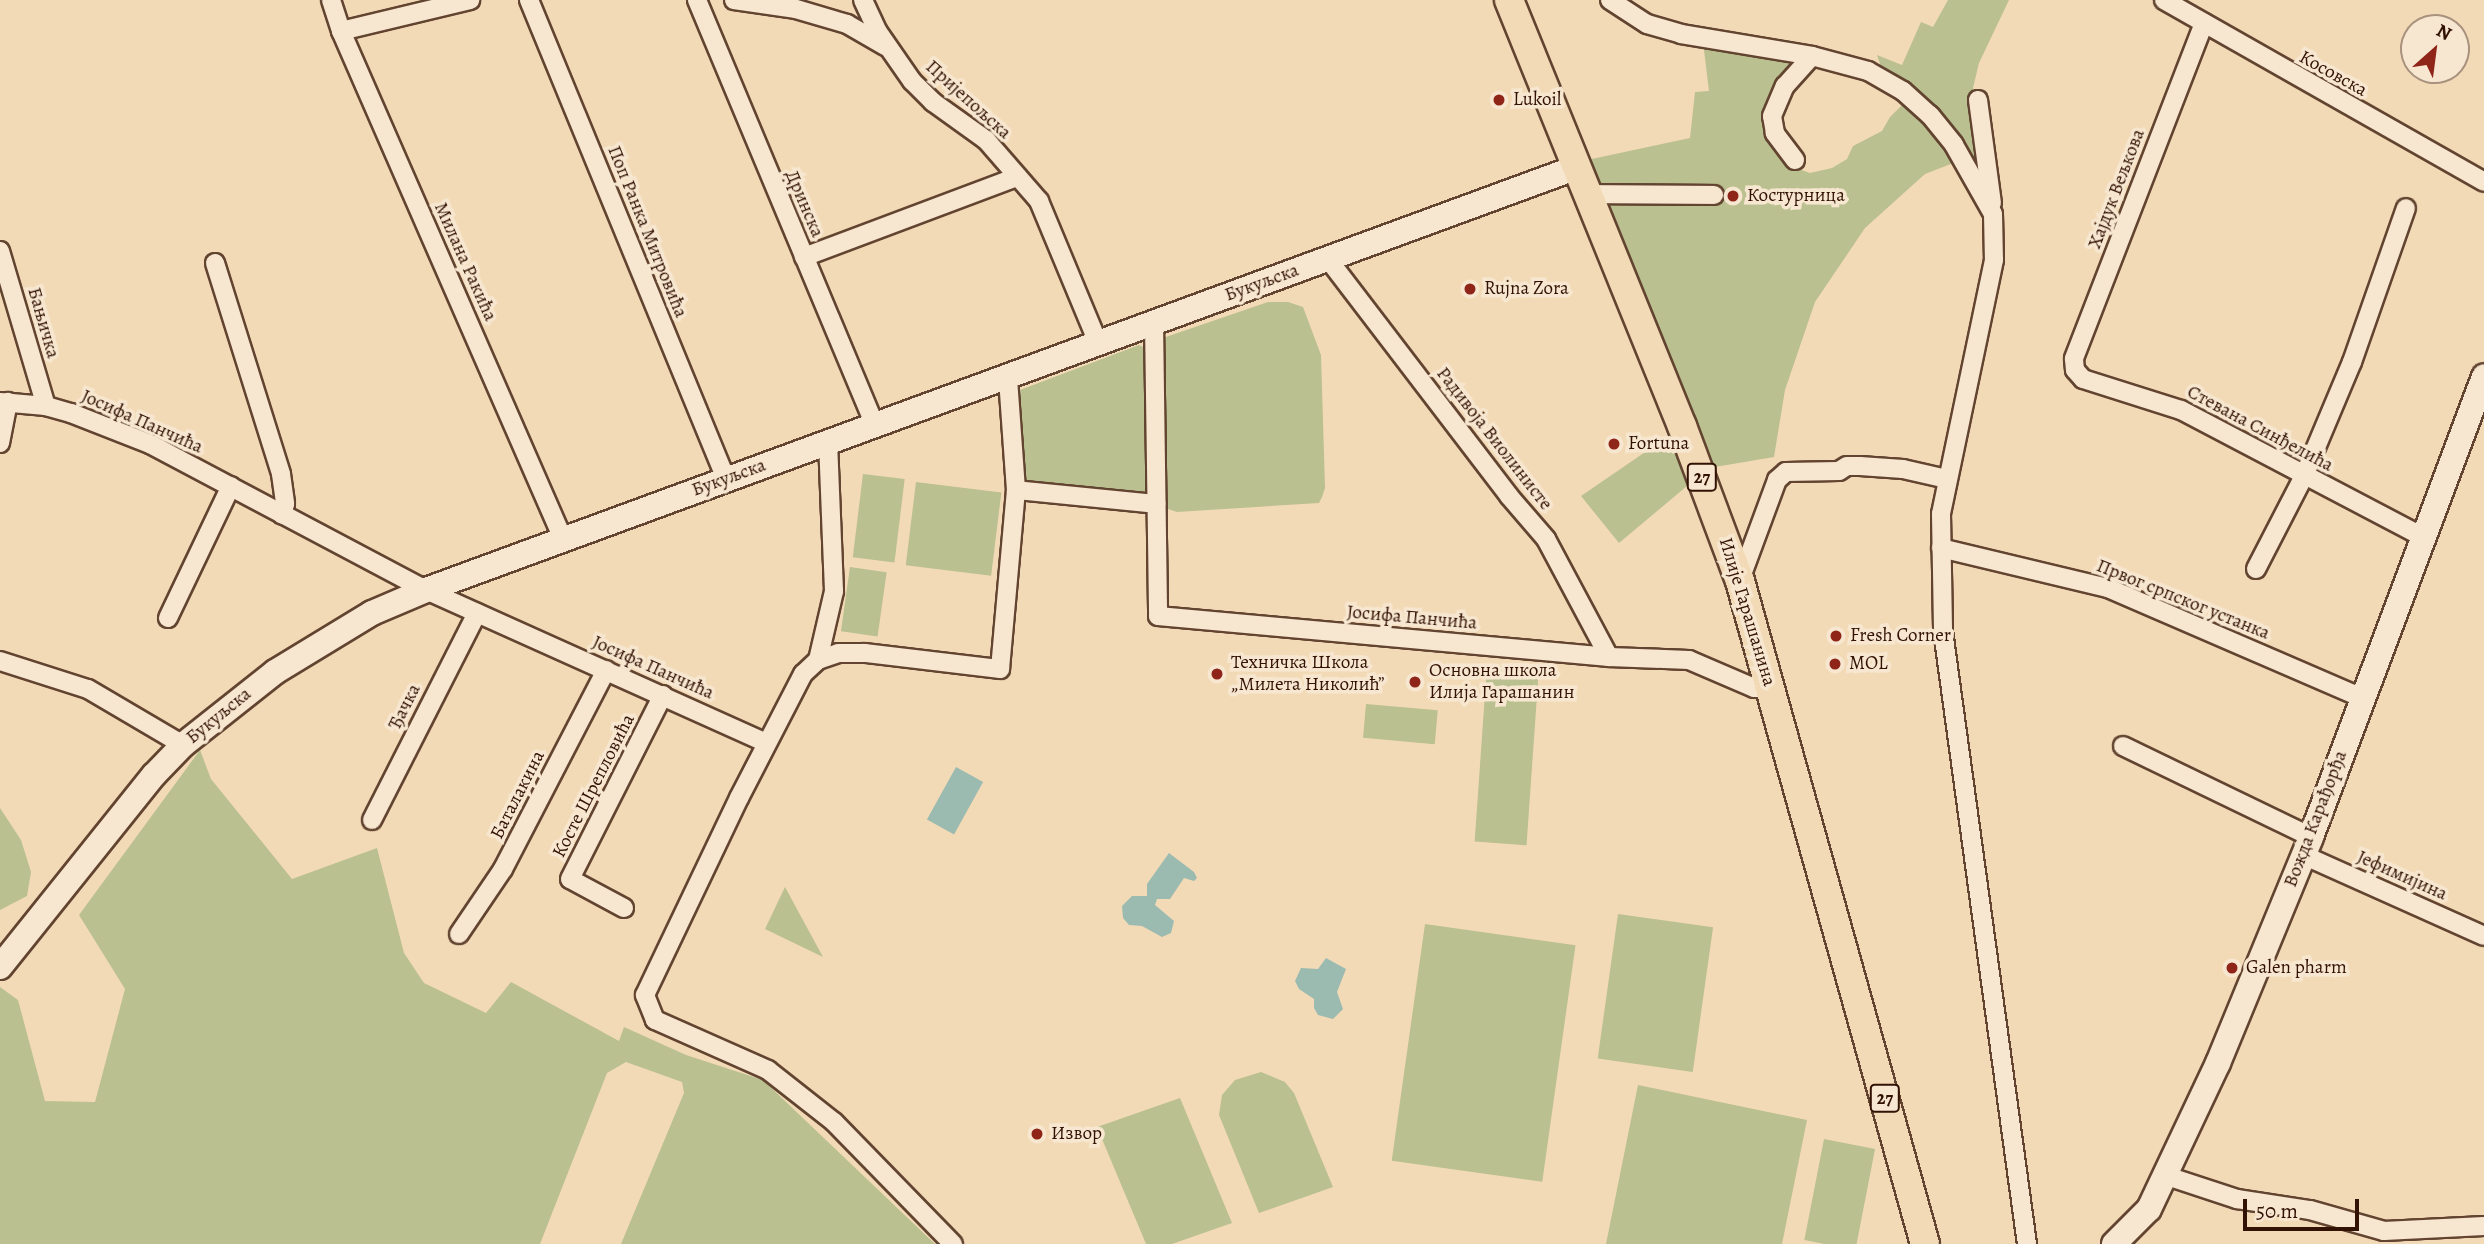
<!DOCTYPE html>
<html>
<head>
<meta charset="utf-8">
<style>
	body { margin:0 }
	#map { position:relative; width:2484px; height:1244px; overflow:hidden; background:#f3dab7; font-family:Alegreya,serif }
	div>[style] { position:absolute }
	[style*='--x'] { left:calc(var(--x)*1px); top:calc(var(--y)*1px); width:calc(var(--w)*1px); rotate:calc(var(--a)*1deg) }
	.green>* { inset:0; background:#bac08f; transform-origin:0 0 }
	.water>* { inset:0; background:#9bbab0; transform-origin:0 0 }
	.roads { filter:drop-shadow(2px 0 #624430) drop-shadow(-2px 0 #624430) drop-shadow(0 2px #624430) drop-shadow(0 -2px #624430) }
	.street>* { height:18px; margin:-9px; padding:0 9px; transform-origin:9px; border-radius:9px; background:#f7e7d0 }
	.secondary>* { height:24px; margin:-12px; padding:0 12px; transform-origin:12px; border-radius:12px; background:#f7e7d0 }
	.primary>* { height:28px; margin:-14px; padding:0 14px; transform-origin:14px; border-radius:14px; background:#f3dab7 }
	.dots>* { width:19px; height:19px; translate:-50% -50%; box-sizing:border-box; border:4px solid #f7e7d0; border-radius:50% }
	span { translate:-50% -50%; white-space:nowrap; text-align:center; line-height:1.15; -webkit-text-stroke:7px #f7e7d0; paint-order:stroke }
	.shield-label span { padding:2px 5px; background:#f7e7d0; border:2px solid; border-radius:5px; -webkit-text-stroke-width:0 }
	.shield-label { font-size:18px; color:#321203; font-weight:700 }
	.street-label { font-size:19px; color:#321203 }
	.poi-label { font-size:19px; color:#321203 }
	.left { translate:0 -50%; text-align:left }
	.north { position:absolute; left:2400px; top:14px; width:70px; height:70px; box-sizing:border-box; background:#f7e7d0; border:2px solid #a8927e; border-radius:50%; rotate:28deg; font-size:19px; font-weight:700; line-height:28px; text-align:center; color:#321203 }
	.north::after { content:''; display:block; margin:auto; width:24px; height:32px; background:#8f2418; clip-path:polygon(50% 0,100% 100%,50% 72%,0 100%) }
	.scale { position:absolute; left:2243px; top:1199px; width:116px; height:32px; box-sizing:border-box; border:4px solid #321203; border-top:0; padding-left:9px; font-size:21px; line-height:24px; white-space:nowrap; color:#321203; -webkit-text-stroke:5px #f7e7d0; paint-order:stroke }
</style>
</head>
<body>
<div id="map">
	<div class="green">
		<div style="clip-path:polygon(1948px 0,2009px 0,1979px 63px,1973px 88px,1980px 161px,1977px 167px,1956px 162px,1925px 174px,1865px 228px,1815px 302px,1785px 390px,1774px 457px,1709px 468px,1587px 160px,1690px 138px,1695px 92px,1709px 91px,1703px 42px,1801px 60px,1771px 105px,1796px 168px,1810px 173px,1832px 168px,1847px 159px,1853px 146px,1882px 131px,1890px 117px,1902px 105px,1920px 101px,1883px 73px,1877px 55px,1902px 65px,1921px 22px,1933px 27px)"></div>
		<div style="clip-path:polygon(1268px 302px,1288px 302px,1303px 307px,1321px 355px,1325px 488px,1322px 497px,1319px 503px,1177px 512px,1165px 508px,1163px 338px)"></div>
		<div style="clip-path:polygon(1139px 345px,1143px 347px,1146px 355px,1148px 495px,1028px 482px,1023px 479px,1015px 392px)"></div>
		<div style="clip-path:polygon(1673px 433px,1693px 481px,1619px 543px,1581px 496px)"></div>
		<div style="left:863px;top:474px;width:42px;height:84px;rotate:7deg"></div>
		<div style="left:916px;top:482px;width:86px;height:84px;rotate:7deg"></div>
		<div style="left:850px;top:567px;width:37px;height:65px;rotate:8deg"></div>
		<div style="left:1487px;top:665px;width:52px;height:177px;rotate:4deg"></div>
		<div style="left:1366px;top:704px;width:72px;height:34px;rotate:5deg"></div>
		<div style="clip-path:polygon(200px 750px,211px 779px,292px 879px,377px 848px,404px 953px,424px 983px,486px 1013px,511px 982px,619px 1041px,624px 1027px,686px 1055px,763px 1080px,935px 1244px,621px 1244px,684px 1093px,682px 1082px,626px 1062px,607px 1073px,540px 1244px,0 1244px,0 987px,18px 1000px,45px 1101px,95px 1102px,125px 989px,79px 915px)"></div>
		<div style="clip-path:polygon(0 808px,21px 840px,31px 872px,27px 896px,0 910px)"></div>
		<div style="clip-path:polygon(785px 887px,823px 957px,765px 929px)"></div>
		<div style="left:1618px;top:914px;width:96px;height:146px;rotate:8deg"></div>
		<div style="left:1425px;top:924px;width:152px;height:239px;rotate:8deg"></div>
		<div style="clip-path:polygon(1261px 1072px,1285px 1082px,1294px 1093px,1333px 1187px,1259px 1213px,1219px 1115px,1222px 1095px,1235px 1080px)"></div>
		<div style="clip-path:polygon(1638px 1085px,1807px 1120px,1782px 1244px,1606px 1244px)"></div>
		<div style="clip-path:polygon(1180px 1098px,1232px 1223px,1172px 1244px,1146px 1244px,1097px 1127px)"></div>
		<div style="left:1824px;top:1139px;width:52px;height:103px;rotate:11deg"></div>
	</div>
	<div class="water">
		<div style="left:956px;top:767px;width:31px;height:60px;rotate:29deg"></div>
		<div style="clip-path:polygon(1169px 853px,1194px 872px,1197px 878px,1194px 881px,1184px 878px,1170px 899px,1157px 899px,1155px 905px,1174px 921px,1171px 933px,1162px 937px,1142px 926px,1129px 925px,1123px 918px,1122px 906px,1132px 896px,1147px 896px,1147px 884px)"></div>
		<div style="clip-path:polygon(1326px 958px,1346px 969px,1337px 992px,1343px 1009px,1333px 1019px,1318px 1015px,1314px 1008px,1314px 999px,1299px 989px,1295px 981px,1301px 968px,1318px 969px)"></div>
	</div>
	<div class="roads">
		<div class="street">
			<div style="--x:331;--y:0;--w:33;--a:72"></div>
			<div style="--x:341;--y:31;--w:554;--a:66.39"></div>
			<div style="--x:529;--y:0;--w:518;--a:67.64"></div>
			<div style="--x:697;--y:0;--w:461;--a:67.3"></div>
			<div style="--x:734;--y:0;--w:63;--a:8.3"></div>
			<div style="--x:796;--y:9;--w:53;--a:16.4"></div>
			<div style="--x:847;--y:24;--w:44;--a:30.1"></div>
			<div style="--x:863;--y:0;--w:35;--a:65"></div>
			<div style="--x:878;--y:32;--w:60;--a:55.2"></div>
			<div style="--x:912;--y:81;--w:30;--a:45"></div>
			<div style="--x:933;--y:102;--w:65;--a:35.6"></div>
			<div style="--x:986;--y:140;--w:81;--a:49"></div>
			<div style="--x:1039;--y:201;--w:154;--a:67.4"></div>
			<div style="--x:1610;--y:0;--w:44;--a:33"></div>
			<div style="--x:1647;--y:24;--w:35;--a:16"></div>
			<div style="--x:1681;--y:34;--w:133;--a:9.5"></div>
			<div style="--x:1812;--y:56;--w:58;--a:15"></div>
			<div style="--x:1868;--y:71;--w:40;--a:29.7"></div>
			<div style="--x:1903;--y:91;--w:36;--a:42"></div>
			<div style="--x:1930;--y:115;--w:38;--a:51"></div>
			<div style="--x:1954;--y:145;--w:79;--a:60.5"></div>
			<div style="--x:1993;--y:214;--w:46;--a:88.8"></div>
			<div style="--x:1994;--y:260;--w:259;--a:101.8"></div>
			<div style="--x:1941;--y:514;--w:117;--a:89"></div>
			<div style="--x:1943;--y:631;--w:619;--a:82.2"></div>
			<div style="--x:2164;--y:0;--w:368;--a:29.6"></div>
			<div style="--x:2204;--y:23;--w:360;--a:111.2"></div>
			<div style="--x:2074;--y:359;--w:11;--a:85"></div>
			<div style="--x:2075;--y:370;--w:12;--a:48"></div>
			<div style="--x:2083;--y:379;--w:103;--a:17.6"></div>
			<div style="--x:2181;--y:410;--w:273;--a:27.7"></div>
			<div style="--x:341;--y:31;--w:133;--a:-13.5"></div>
			<div style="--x:1978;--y:100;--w:104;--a:82.3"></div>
			<div style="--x:1795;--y:160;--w:34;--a:-127"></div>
			<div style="--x:1775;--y:133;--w:17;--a:-100"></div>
			<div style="--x:1772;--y:116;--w:33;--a:-67"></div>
			<div style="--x:1785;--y:86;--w:40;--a:-48"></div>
			<div style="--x:1586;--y:194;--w:128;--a:0.4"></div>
			<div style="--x:0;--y:251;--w:162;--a:73.5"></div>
			<div style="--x:804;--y:257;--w:228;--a:-20.6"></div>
			<div style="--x:1328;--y:259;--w:298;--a:52.6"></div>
			<div style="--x:1509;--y:496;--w:57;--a:49.3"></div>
			<div style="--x:1546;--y:539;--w:134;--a:61.9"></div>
			<div style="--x:215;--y:263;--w:221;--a:72.6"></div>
			<div style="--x:281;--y:474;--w:30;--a:82"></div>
			<div style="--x:285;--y:504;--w:11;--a:105"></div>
			<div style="--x:1154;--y:322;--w:294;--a:89.2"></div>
			<div style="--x:1158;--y:616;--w:453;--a:5.2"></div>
			<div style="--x:1609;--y:657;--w:80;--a:2.1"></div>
			<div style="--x:1689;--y:660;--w:71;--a:23.3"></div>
			<div style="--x:1754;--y:688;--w:16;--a:0"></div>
			<div style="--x:0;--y:402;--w:46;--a:5"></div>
			<div style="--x:46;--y:406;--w:26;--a:16"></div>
			<div style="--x:71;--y:413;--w:85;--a:21.4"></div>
			<div style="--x:150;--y:444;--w:312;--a:27.9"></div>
			<div style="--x:426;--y:590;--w:373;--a:24.2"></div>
			<div style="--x:0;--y:443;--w:42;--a:-79"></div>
			<div style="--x:1016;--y:490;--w:141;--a:5.7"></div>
			<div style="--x:1941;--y:548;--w:172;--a:13.5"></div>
			<div style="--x:2108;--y:588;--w:277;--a:23.4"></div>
			<div style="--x:2256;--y:569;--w:105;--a:-62.7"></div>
			<div style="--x:2304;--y:476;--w:124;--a:-67.2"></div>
			<div style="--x:2352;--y:362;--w:163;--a:-70.7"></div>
			<div style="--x:1740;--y:580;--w:107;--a:-69.7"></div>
			<div style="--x:1777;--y:480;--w:12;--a:-42"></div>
			<div style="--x:1786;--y:472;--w:53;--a:-1.1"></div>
			<div style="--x:1839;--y:471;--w:9;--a:-32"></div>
			<div style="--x:1847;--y:466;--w:13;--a:0"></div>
			<div style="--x:1860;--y:466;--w:43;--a:4"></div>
			<div style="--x:1903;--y:469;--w:45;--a:12.8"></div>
			<div style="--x:168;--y:618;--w:146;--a:-64.5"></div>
			<div style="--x:818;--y:660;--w:71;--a:-76.9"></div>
			<div style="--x:834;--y:591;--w:149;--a:-92.3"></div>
			<div style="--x:0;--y:661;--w:92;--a:17.7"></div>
			<div style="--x:88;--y:689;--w:110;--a:30.5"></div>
			<div style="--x:2123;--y:746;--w:209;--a:25.8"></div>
			<div style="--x:372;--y:820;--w:232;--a:-63.1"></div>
			<div style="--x:2303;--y:855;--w:198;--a:24.1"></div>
			<div style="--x:624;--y:908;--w:61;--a:-151.8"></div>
			<div style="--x:570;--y:879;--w:206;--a:-63.2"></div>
			<div style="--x:459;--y:934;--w:78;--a:-55.9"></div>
			<div style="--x:503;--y:869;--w:224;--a:-62.6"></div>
			<div style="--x:2167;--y:1176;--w:74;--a:18.2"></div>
			<div style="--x:2237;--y:1199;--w:74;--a:8.6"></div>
			<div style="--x:2310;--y:1210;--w:77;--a:15.8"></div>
			<div style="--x:2384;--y:1231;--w:100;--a:-2.9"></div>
			<div style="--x:953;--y:1244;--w:170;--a:-134.3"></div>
			<div style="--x:834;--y:1122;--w:84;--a:-141.8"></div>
			<div style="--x:768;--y:1070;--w:124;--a:-156.1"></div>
			<div style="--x:655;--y:1020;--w:27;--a:-112"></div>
			<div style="--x:645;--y:995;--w:218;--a:-64.5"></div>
			<div style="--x:739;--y:798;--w:140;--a:-62.7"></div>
			<div style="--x:803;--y:674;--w:21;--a:-43"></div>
			<div style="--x:818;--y:660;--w:21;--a:-19"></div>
			<div style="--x:838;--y:653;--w:27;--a:0"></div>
			<div style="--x:865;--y:653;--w:136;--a:6.8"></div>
			<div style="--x:1000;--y:669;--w:180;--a:-84.9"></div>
			<div style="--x:1016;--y:490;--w:111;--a:-94.1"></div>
		</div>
		<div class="secondary">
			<div style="--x:0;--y:967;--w:246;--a:-51.3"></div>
			<div style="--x:154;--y:775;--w:42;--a:-46"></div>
			<div style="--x:183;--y:745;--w:117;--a:-38.4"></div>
			<div style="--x:275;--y:672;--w:114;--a:-31.3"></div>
			<div style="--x:372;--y:613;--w:59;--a:-23.1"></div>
			<div style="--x:426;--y:590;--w:1224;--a:-20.17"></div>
			<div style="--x:2114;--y:1244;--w:49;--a:-45"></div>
			<div style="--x:2149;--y:1209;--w:161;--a:-64.7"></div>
			<div style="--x:2218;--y:1063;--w:244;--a:-67.6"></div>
			<div style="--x:2311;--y:837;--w:492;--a:-69.4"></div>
		</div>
		<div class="primary">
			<div style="--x:1509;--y:0;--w:460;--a:67.9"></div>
			<div style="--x:1682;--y:426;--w:165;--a:69.5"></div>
			<div style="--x:1740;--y:581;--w:688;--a:74.41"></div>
		</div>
	</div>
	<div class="dots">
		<div style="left:1499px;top:100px;background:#8f2418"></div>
		<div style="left:1733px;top:196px;background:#8f2418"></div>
		<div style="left:1470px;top:289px;background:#8f2418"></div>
		<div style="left:1614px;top:444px;background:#8f2418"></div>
		<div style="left:1836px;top:636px;background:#8f2418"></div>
		<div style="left:1835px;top:664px;background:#8f2418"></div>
		<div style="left:1217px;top:674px;background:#8f2418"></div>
		<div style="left:1415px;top:682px;background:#8f2418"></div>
		<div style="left:2232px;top:968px;background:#8f2418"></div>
		<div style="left:1037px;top:1134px;background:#8f2418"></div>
	</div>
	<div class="shield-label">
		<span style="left:1702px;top:477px">27</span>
		<span style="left:1885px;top:1098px">27</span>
	</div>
	<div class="street-label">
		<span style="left:2333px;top:74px;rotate:29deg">Косовска</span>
		<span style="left:968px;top:100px;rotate:42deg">Пријепољска</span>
		<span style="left:2117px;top:189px;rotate:-69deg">Хајдук Вељкова</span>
		<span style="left:804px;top:204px;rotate:67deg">Дринска</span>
		<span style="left:647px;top:232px;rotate:68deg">Поп Ранка Митровића</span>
		<span style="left:465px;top:262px;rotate:66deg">Милана Ракића</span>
		<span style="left:1262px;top:283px;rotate:-20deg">Букуљска</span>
		<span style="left:43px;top:323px;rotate:74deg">Бањичка</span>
		<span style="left:142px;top:422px;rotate:24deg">Јосифа Панчића</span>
		<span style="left:2260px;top:429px;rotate:28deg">Стевана Синђелића</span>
		<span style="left:1494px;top:439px;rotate:52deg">Радивоја Виолинисте</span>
		<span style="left:729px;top:478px;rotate:-20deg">Букуљска</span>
		<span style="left:2183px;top:600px;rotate:22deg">Првог српског устанка</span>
		<span style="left:1747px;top:612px;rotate:73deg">Илије Гарашанина</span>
		<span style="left:1412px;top:618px;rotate:5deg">Јосифа Панчића</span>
		<span style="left:653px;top:668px;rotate:24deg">Јосифа Панчића</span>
		<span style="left:405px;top:707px;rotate:-63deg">Ђачка</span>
		<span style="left:219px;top:716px;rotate:-39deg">Букуљска</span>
		<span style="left:594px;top:786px;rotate:-63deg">Косте Шрепловића</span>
		<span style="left:518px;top:795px;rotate:-63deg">Баталакина</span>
		<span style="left:2316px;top:819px;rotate:-69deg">Вожда Карађорђа</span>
		<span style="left:2402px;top:876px;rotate:24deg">Јефимијина</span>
	</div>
	<div class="poi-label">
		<span class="left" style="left:1513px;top:100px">Lukoil</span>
		<span class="left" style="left:1747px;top:196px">Костурница</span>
		<span class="left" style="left:1484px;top:289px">Rujna Zora</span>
		<span class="left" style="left:1628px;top:444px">Fortuna</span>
		<span class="left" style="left:1850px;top:636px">Fresh Corner</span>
		<span class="left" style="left:1231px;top:674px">Техничка Школа<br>„Милета Николић”</span>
		<span class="left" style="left:1849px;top:664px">MOL</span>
		<span class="left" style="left:1429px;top:682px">Основна школа<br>Илија Гарашанин</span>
		<span class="left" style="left:2246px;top:968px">Galen pharm</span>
		<span class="left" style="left:1051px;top:1134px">Извор</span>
	</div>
	<div class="north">N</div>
	<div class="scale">50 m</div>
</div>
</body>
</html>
